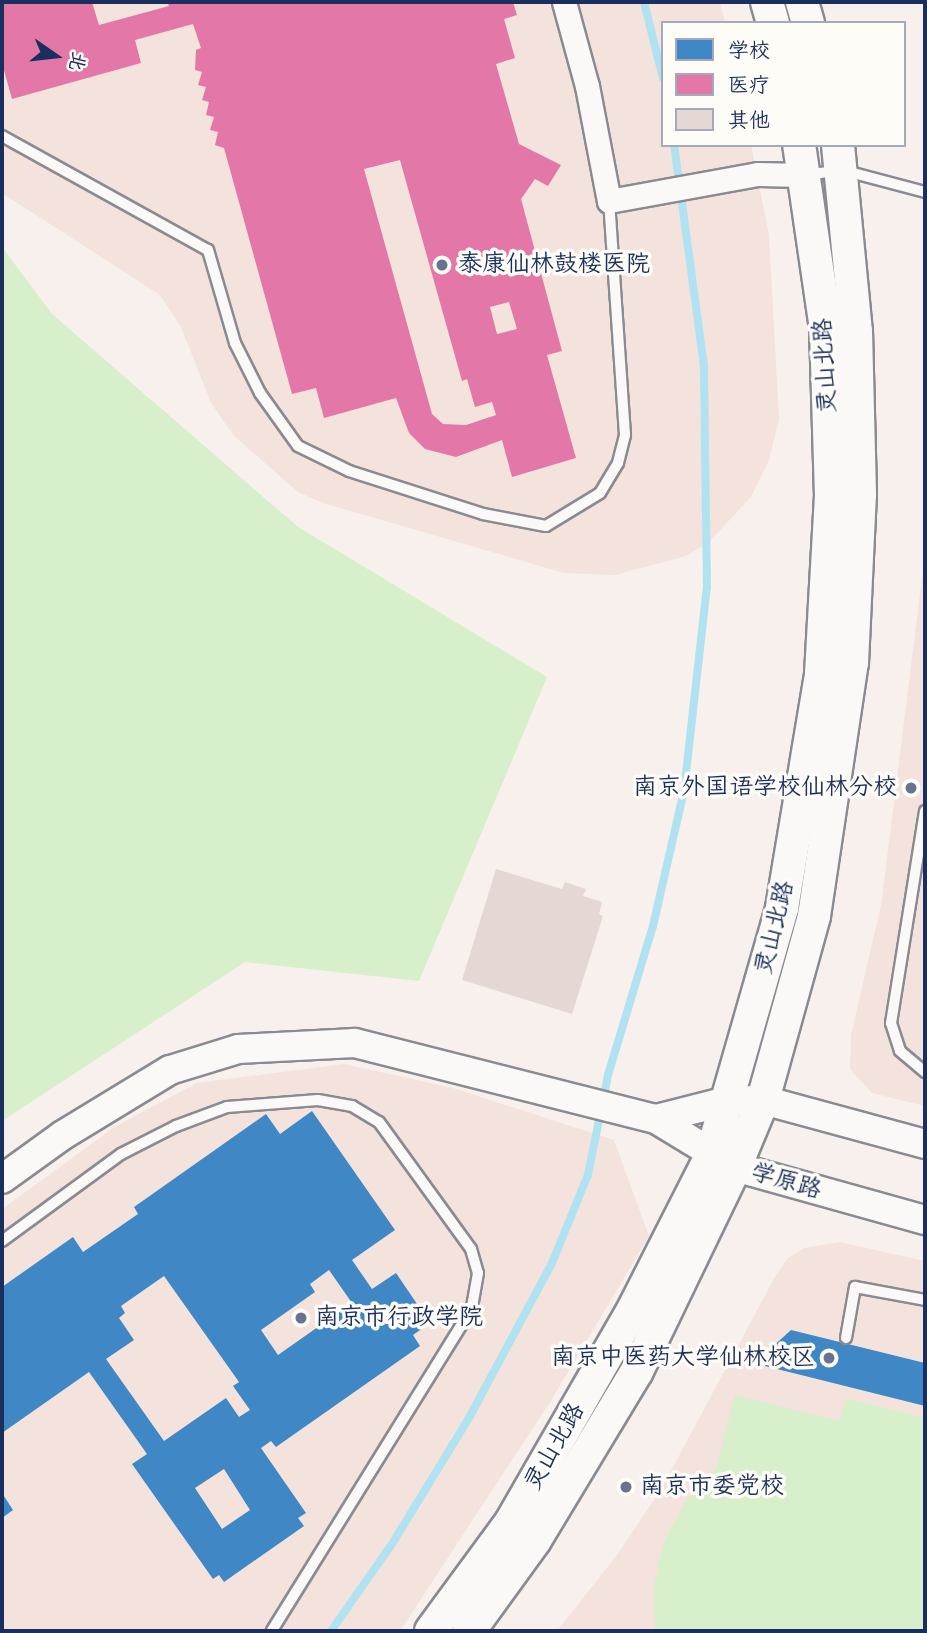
<!DOCTYPE html>
<html>
<head>
<meta charset="utf-8">
<style>
	body { margin:0 }
	#map { position:relative; width:927px; height:1633px; overflow:hidden; background:#f7f0ec; font-family:Mynerve,"LXGW WenKai TC",sans-serif }
	div>[style] { position:absolute }
	[style*='--x'] { left:calc(var(--x)*1px); top:calc(var(--y)*1px); width:calc(var(--w)*1px); rotate:calc(var(--a)*1deg) }
	.built>* { inset:0; background:#f4e3dd }
	.green>* { inset:0; background:#d7efca }
	.schools>* { inset:0; background:#3f88c5 }
	.health>* { inset:0; background:#e377a8 }
	.stream>* { height:8px; margin:-4px; padding:0 4px; transform-origin:4px; border-radius:4px; background:#b0e2f2 }
	.building>* { inset:0; background:#e5d7d3 }
	.roads { filter:drop-shadow(2px 0 #8a8b92) drop-shadow(-2px 0 #8a8b92) drop-shadow(0 2px #8a8b92) drop-shadow(0 -2px #8a8b92) }
	.service>* { height:10px; margin:-5px; padding:0 5px; transform-origin:5px; border-radius:5px; background:#faf9f7 }
	.minor>* { height:23px; margin:-11.5px; padding:0 11.5px; transform-origin:11.5px; border-radius:11.5px; background:#faf9f7 }
	.tertiary>* { height:28px; margin:-14px; padding:0 14px; transform-origin:14px; border-radius:14px; background:#faf9f7 }
	.secondary>* { height:32px; margin:-16px; padding:0 16px; transform-origin:16px; border-radius:16px; background:#faf9f7 }
	.dots>* { width:19px; height:19px; translate:-50% -50%; box-sizing:border-box; border:4px solid #fdfcf7; border-radius:50% }
	span { translate:-50% -50%; white-space:nowrap; text-align:center; line-height:1.15; -webkit-text-stroke:7px #fdfcf7; paint-order:stroke }
	.poi-label { font-size:24px; color:#1b2f5e }
	.left { translate:0 -50%; text-align:left }
	.right { translate:-100% -50%; text-align:right }
	.street-label { font-size:24px; color:#1b2f5e }
	.frame { position:absolute; inset:0; border:4px solid #1b2f5e; pointer-events:none }
	.legend { position:absolute; left:661px; top:21px; width:245px; height:126px; box-sizing:border-box; background:#fdfcf7; border:2px solid #a3aaba; margin:0; padding:9px 12px; list-style:none; font-size:21px; color:#1b2f5e }
	.legend li { display:flex; align-items:center; gap:14px; height:35px }
	.legend b { width:35px; border:2px solid #a3aaba }
	.north { position:absolute; left:21px; top:21px; width:70px; height:70px; -webkit-text-stroke:5px #fdfcf7; paint-order:stroke; rotate:104deg; font-size:19px; font-weight:700; line-height:28px; text-align:center; color:#1b2f5e }
	.north::after { content:''; display:block; margin:auto; width:24px; height:32px; background:#1b2f5e; clip-path:polygon(50% 0,100% 100%,50% 72%,0 100%) }
</style>
</head>
<body>
<div id="map">
	<div class="built">
		<div style="clip-path:polygon(2px 2px,720px 2px,725px 23px,663px 23px,663px 145px,751px 145px,769px 235px,779px 419px,769px 460px,751px 497px,709px 542px,686px 556px,615px 575px,564px 573px,323px 503px,298px 492px,234px 436px,211px 403px,181px 327px,160px 295px,2px 193px)"></div>
		<div style="clip-path:polygon(925px 553px,925px 1106px,872px 1093px,850px 1069px,851px 1035px,881px 905px)"></div>
		<div style="clip-path:polygon(344px 1064px,453px 1088px,614px 1140px,649px 1236px,552px 1399px,400px 1631px,2px 1631px,2px 1209px,116px 1126px,197px 1083px)"></div>
		<div style="clip-path:polygon(840px 1242px,925px 1261px,925px 1631px,557px 1631px,617px 1555px,660px 1491px,776px 1275px,788px 1258px,804px 1248px)"></div>
	</div>
	<div class="green">
		<div style="clip-path:polygon(2px 247px,52px 314px,298px 527px,547px 677px,419px 981px,245px 962px,2px 1121px)"></div>
		<div style="clip-path:polygon(735px 1395px,840px 1421px,846px 1398px,925px 1418px,925px 1631px,655px 1631px,654px 1585px,664px 1542px,685px 1502px,716px 1469px)"></div>
	</div>
	<div class="schools">
		<div style="clip-path:polygon(evenodd,312px 1111px,395px 1230px,352px 1260px,372px 1289px,396px 1273px,430px 1323px,413px 1335px,420px 1346px,276px 1447px,271px 1441px,261px 1448px,306px 1513px,298px 1518px,304px 1526px,224px 1582px,219px 1575px,213px 1579px,132px 1464px,147px 1454px,89px 1372px,2px 1433px,2px 1287px,73px 1237px,83px 1252px,138px 1214px,134px 1207px,266px 1114px,280px 1134px,312px 1111px,329px 1270px,352px 1303px,278px 1355px,261px 1330px,315px 1292px,310px 1284px,329px 1270px,312px 1111px,164px 1276px,239px 1382px,233px 1386px,250px 1410px,239px 1417px,226px 1398px,164px 1441px,106px 1359px,134px 1340px,119px 1318px,125px 1313px,121px 1306px,164px 1276px,312px 1111px,224px 1469px,250px 1510px,222px 1529px,195px 1488px,224px 1469px)"></div>
		<div style="clip-path:polygon(791px 1330px,925px 1363px,925px 1406px,765px 1366px,768px 1351px)"></div>
		<div style="clip-path:polygon(2px 1493px,13px 1510px,2px 1518px)"></div>
	</div>
	<div class="health">
		<div style="clip-path:polygon(evenodd,2px 2px,92px 2px,99px 25px,169px 6px,167px 2px,513px 2px,517px 15px,504px 19px,515px 58px,496px 64px,519px 144px,561px 165px,548px 186px,535px 179px,521px 199px,562px 351px,547px 355px,576px 458px,512px 477px,502px 440px,456px 457px,425px 449px,409px 433px,396px 398px,324px 418px,316px 388px,292px 394px,224px 148px,215px 145px,218px 132px,210px 130px,214px 117px,206px 115px,209px 102px,202px 100px,206px 87px,198px 85px,202px 72px,195px 70px,196px 50px,201px 48px,193px 24px,135px 40px,141px 63px,12px 99px,2px 63px,2px 2px,400px 160px,462px 381px,467px 379px,475px 407px,492px 402px,496px 415px,466px 425px,443px 424px,432px 414px,364px 169px,400px 160px,2px 2px,509px 302px,517px 329px,497px 334px,490px 307px,509px 302px)"></div>
	</div>
	<div class="stream">
		<div style="--x:644;--y:2;--w:78;--a:76"></div>
		<div style="--x:331;--y:1631;--w:106;--a:-55"></div>
		<div style="--x:392;--y:1544;--w:150;--a:-58.6"></div>
		<div style="--x:470;--y:1416;--w:174;--a:-61.8"></div>
		<div style="--x:552;--y:1263;--w:95;--a:-67.8"></div>
		<div style="--x:588;--y:1175;--w:102;--a:-78.7"></div>
		<div style="--x:608;--y:1075;--w:156;--a:-73.2"></div>
		<div style="--x:653;--y:926;--w:139;--a:-77.1"></div>
		<div style="--x:684;--y:791;--w:205;--a:-83.6"></div>
		<div style="--x:707;--y:587;--w:221;--a:-90.8"></div>
		<div style="--x:704;--y:366;--w:223;--a:-97.7"></div>
	</div>
	<div class="building">
		<div style="clip-path:polygon(496px 869px,562px 889px,565px 882px,586px 889px,583px 896px,602px 902px,599px 914px,603px 916px,572px 1014px,462px 980px)"></div>
	</div>
	<div class="roads">
		<div class="service">
			<div style="--x:2;--y:136;--w:235;--a:29"></div>
			<div style="--x:208;--y:250;--w:97;--a:73.8"></div>
			<div style="--x:235;--y:343;--w:56;--a:63.4"></div>
			<div style="--x:260;--y:393;--w:65;--a:54.4"></div>
			<div style="--x:298;--y:446;--w:57;--a:26.1"></div>
			<div style="--x:349;--y:471;--w:141;--a:17.8"></div>
			<div style="--x:483;--y:514;--w:64;--a:10.8"></div>
			<div style="--x:546;--y:526;--w:63;--a:-31.4"></div>
			<div style="--x:600;--y:493;--w:35;--a:-59"></div>
			<div style="--x:618;--y:463;--w:29;--a:-76"></div>
			<div style="--x:625;--y:435;--w:235;--a:-93.9"></div>
			<div style="--x:806;--y:175;--w:36;--a:-8"></div>
			<div style="--x:842;--y:170;--w:86;--a:14.8"></div>
			<div style="--x:925;--y:811;--w:215;--a:99.1"></div>
			<div style="--x:891;--y:1023;--w:29;--a:72"></div>
			<div style="--x:900;--y:1051;--w:33;--a:40"></div>
			<div style="--x:2;--y:1241;--w:147;--a:-36.2"></div>
			<div style="--x:121;--y:1154;--w:62;--a:-27"></div>
			<div style="--x:176;--y:1126;--w:54;--a:-20.4"></div>
			<div style="--x:227;--y:1107;--w:91;--a:-4.4"></div>
			<div style="--x:318;--y:1100;--w:35;--a:10"></div>
			<div style="--x:352;--y:1106;--w:31;--a:31"></div>
			<div style="--x:379;--y:1122;--w:157;--a:54.1"></div>
			<div style="--x:471;--y:1249;--w:25;--a:74"></div>
			<div style="--x:478;--y:1273;--w:36;--a:100"></div>
			<div style="--x:472;--y:1308;--w:380;--a:121.8"></div>
			<div style="--x:846;--y:1338;--w:52;--a:-80"></div>
			<div style="--x:855;--y:1287;--w:71;--a:10.5"></div>
		</div>
		<div class="minor">
			<div style="--x:564;--y:2;--w:87;--a:74.7"></div>
			<div style="--x:587;--y:86;--w:117;--a:79.2"></div>
			<div style="--x:609;--y:201;--w:151;--a:-10.3"></div>
			<div style="--x:758;--y:174;--w:45;--a:1.3"></div>
		</div>
		<div class="tertiary">
			<div style="--x:656;--y:1119;--w:73;--a:-14.2"></div>
			<div style="--x:727;--y:1101;--w:36;--a:-2"></div>
			<div style="--x:763;--y:1100;--w:168;--a:15.2"></div>
			<div style="--x:2;--y:1179;--w:75;--a:-35.8"></div>
			<div style="--x:63;--y:1135;--w:125;--a:-31.3"></div>
			<div style="--x:170;--y:1070;--w:71;--a:-17.2"></div>
			<div style="--x:238;--y:1049;--w:117;--a:-2.9"></div>
			<div style="--x:355;--y:1043;--w:310;--a:14.2"></div>
			<div style="--x:656;--y:1119;--w:92;--a:31.3"></div>
			<div style="--x:735;--y:1167;--w:197;--a:15.6"></div>
		</div>
		<div class="secondary">
			<div style="--x:767;--y:2;--w:22;--a:74"></div>
			<div style="--x:802;--y:2;--w:22;--a:74"></div>
			<div style="--x:431;--y:1631;--w:135;--a:-53.7"></div>
			<div style="--x:511;--y:1522;--w:249;--a:-60.1"></div>
			<div style="--x:635;--y:1306;--w:168;--a:-63.1"></div>
			<div style="--x:711;--y:1156;--w:258;--a:-74"></div>
			<div style="--x:782;--y:908;--w:237;--a:-80.5"></div>
			<div style="--x:821;--y:674;--w:177;--a:-86.8"></div>
			<div style="--x:831;--y:497;--w:168;--a:-91.7"></div>
			<div style="--x:826;--y:329;--w:186;--a:-98.3"></div>
			<div style="--x:469;--y:1631;--w:112;--a:-54"></div>
			<div style="--x:535;--y:1540;--w:197;--a:-58.9"></div>
			<div style="--x:637;--y:1371;--w:226;--a:-64.3"></div>
			<div style="--x:735;--y:1167;--w:73;--a:-67.3"></div>
			<div style="--x:763;--y:1100;--w:191;--a:-74.5"></div>
			<div style="--x:814;--y:916;--w:256;--a:-81.5"></div>
			<div style="--x:852;--y:663;--w:169;--a:-87.3"></div>
			<div style="--x:860;--y:494;--w:162;--a:-91.4"></div>
			<div style="--x:856;--y:332;--w:188;--a:-95.5"></div>
		</div>
	</div>
	<div class="dots">
		<div style="left:442px;top:265px;background:#687390"></div>
		<div style="left:911px;top:788px;background:#687390"></div>
		<div style="left:301px;top:1318px;background:#687390"></div>
		<div style="left:829px;top:1358px;background:#687390"></div>
		<div style="left:626px;top:1487px;background:#687390"></div>
	</div>
	<div class="poi-label">
		<span class="left" style="left:458px;top:265px">泰康仙林鼓楼医院</span>
		<span class="right" style="left:897px;top:788px">南京外国语学校仙林分校</span>
		<span class="left" style="left:315px;top:1318px">南京市行政学院</span>
		<span class="right" style="left:815px;top:1358px">南京中医药大学仙林校区</span>
		<span class="left" style="left:640px;top:1487px">南京市委党校</span>
	</div>
	<div class="street-label">
		<span style="left:826px;top:366px;rotate:-93deg">灵山北路</span>
		<span style="left:775px;top:928px;rotate:-76deg">灵山北路</span>
		<span style="left:786px;top:1182px;rotate:16deg">学原路</span>
		<span style="left:555px;top:1447px;rotate:-60deg">灵山北路</span>
	</div>
	<div class="frame"></div>
	<ul class="legend">
	<li><b style="height:19px;background:#3f88c5"></b>学校</li>
	<li><b style="height:19px;background:#e377a8"></b>医疗</li>
	<li><b style="height:19px;background:#e5d7d3"></b>其他</li>
	</ul>
	<div class="north">北</div>
</div>
</body>
</html>
